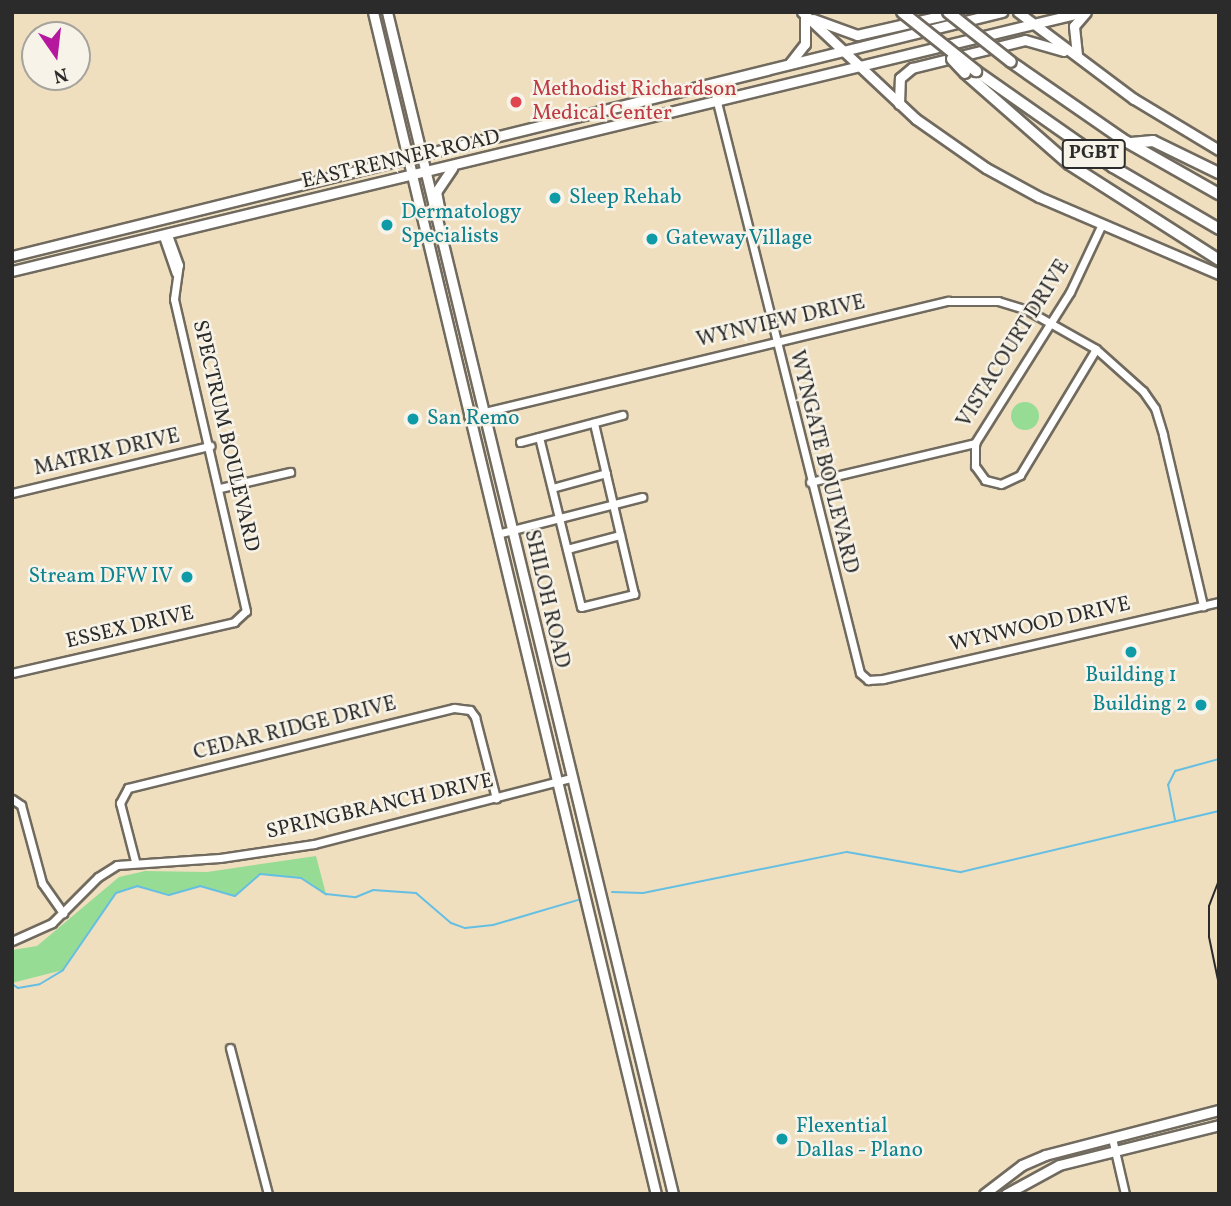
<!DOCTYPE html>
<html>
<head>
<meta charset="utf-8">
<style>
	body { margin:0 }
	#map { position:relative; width:1231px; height:1206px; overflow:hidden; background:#efdfbf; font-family:Vollkorn,serif }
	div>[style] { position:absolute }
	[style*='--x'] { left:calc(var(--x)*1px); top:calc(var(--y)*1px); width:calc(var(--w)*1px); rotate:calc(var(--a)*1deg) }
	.green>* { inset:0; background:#97dc95 }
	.round { border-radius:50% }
	.stream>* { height:2px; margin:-1px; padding:0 1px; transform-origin:1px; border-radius:1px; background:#65bfe3 }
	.roads { filter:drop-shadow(2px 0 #706a5f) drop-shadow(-2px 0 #706a5f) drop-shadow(0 2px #706a5f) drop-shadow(0 -2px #706a5f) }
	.minor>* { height:7px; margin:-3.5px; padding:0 3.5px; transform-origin:3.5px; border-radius:3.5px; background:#fff }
	.major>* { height:9px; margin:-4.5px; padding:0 4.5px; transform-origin:4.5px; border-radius:4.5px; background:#fff }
	.highway>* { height:10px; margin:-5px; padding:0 5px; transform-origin:5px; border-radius:5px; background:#fff }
	.rail>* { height:2px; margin:-1px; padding:0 1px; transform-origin:1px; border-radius:1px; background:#2b2b2b }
	.bridges { filter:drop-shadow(2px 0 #706a5f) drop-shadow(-2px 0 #706a5f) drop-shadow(0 2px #706a5f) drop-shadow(0 -2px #706a5f) }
	.highway-bridge>* { height:10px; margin:-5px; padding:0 5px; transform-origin:5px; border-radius:5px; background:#fff }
	.dots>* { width:19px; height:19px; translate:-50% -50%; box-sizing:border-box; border:4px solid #f7f3e8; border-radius:50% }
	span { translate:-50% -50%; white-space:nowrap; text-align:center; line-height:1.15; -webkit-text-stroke:5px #f7f3e8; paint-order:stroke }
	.shield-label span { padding:2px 5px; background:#f7f3e8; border:2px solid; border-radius:5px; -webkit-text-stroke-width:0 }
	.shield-label { font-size:19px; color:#2b2b2b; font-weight:700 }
	.health-label { font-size:21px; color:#be3a42 }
	.left { translate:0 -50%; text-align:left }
	.street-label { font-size:21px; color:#2b2b2b }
	.culture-label { font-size:21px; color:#0d838f }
	.right { translate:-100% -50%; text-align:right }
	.frame { position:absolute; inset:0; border:14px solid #2b2b2b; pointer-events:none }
	.north { position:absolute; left:21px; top:21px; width:70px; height:70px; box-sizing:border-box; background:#f7f3e8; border:2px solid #a5a39c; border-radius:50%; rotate:166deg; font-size:19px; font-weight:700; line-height:28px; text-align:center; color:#2b2b2b }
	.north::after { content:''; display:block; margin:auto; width:24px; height:32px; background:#b5179e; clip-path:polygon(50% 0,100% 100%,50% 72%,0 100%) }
</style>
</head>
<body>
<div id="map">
	<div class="green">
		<div class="round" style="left:1011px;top:402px;width:28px;height:28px"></div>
		<div style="clip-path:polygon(316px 856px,326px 894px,301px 878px,260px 874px,235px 896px,200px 886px,169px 895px,137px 886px,116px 893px,63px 970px,12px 983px,12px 950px,37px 946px,119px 877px,145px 871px,207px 872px)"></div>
	</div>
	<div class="stream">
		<div style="--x:1175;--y:820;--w:36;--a:-101"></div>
		<div style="--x:1168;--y:785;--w:16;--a:-63"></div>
		<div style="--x:1175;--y:771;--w:46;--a:-15.3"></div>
		<div style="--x:612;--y:892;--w:31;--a:2"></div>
		<div style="--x:643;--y:893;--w:208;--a:-11.4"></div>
		<div style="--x:847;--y:852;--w:116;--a:10"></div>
		<div style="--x:961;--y:872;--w:265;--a:-13.3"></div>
		<div style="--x:12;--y:984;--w:7;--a:34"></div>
		<div style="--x:18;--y:988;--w:22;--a:-10"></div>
		<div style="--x:40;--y:984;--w:27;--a:-31"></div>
		<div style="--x:63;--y:970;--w:93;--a:-55.5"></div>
		<div style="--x:116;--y:893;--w:22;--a:-18"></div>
		<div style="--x:137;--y:886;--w:33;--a:16"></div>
		<div style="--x:169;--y:895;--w:32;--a:-16"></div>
		<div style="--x:200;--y:886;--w:36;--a:16"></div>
		<div style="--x:235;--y:896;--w:33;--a:-41"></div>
		<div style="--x:260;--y:874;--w:41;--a:5.6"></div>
		<div style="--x:301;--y:878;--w:30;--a:33"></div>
		<div style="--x:326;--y:894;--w:30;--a:6"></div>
		<div style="--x:356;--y:897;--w:18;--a:-22"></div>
		<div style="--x:373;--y:890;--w:43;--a:4"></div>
		<div style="--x:416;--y:893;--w:46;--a:40.6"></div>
		<div style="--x:451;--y:923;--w:15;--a:20"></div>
		<div style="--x:465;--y:928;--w:28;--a:-6"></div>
		<div style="--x:493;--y:925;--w:89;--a:-16.4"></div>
	</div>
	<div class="roads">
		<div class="minor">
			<div style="--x:713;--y:86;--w:605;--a:75.94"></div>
			<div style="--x:860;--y:673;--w:11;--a:41"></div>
			<div style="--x:868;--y:680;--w:15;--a:-4"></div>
			<div style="--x:883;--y:679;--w:345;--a:-12.9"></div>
			<div style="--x:168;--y:234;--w:6;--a:129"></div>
			<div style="--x:164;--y:239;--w:36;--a:71"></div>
			<div style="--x:468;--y:416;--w:494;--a:-13.5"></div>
			<div style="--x:948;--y:301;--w:50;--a:0"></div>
			<div style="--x:998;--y:301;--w:30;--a:17"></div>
			<div style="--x:1027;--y:310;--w:79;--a:29.5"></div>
			<div style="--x:1096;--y:349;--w:63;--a:41.8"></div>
			<div style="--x:1143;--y:391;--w:21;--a:55"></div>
			<div style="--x:1155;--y:408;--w:28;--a:73"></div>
			<div style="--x:1163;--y:435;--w:176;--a:76.8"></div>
			<div style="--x:539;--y:437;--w:175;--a:76.1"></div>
			<div style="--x:581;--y:607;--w:55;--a:-13.8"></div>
			<div style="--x:634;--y:594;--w:176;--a:-103.2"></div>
			<div style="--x:520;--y:442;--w:106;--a:-14.8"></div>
			<div style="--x:975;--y:443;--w:23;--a:90"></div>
			<div style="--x:975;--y:466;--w:17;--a:54"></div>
			<div style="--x:985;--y:480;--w:16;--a:14"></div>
			<div style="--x:1001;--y:484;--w:21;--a:-25"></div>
			<div style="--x:1020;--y:475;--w:147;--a:-58.9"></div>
			<div style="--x:810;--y:482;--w:170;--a:-13.3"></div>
			<div style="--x:975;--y:443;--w:178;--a:-57.8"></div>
			<div style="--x:1070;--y:292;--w:75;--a:-64.8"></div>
			<div style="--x:220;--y:488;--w:72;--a:-12.9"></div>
			<div style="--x:552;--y:488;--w:56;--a:-15.5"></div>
			<div style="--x:12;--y:493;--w:204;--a:-13.4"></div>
			<div style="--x:497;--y:534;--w:150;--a:-14.3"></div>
			<div style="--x:567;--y:549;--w:55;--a:-14.8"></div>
			<div style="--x:12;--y:673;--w:228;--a:-12.9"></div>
			<div style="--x:234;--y:622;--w:16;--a:-43"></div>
			<div style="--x:246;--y:611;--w:320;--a:-103"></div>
			<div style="--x:174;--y:299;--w:34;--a:-82"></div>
			<div style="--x:179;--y:265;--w:33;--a:-110"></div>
			<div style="--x:12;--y:799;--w:11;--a:34"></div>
			<div style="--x:21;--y:805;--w:81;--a:74.9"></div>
			<div style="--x:42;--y:883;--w:37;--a:55"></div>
			<div style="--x:135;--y:861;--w:60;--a:-104.5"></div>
			<div style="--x:120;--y:803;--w:17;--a:-62"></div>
			<div style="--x:128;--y:788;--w:336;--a:-13.8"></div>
			<div style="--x:454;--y:708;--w:16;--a:7"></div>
			<div style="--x:470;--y:710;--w:9;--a:54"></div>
			<div style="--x:475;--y:717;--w:84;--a:75.5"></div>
			<div style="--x:12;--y:941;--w:44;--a:-24.2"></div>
			<div style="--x:52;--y:923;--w:65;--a:-45"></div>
			<div style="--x:98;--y:877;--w:22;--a:-32"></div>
			<div style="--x:117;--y:865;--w:103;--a:-3.9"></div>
			<div style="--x:220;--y:858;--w:95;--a:-8.5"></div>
			<div style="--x:314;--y:844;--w:265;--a:-14.4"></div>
			<div style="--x:230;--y:1048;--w:151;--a:75.4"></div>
			<div style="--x:1112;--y:1138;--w:57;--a:76.9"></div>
		</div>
		<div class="major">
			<div style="--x:373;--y:12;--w:1215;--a:76.54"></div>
			<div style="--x:387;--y:12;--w:1216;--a:76.4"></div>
			<div style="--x:802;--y:12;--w:156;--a:43.2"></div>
			<div style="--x:916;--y:119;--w:85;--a:35"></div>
			<div style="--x:986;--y:168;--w:60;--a:28.7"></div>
			<div style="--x:1039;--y:197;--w:196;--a:23.2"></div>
			<div style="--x:1018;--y:12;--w:145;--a:36.9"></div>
			<div style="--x:1134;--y:99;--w:99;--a:31"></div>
			<div style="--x:813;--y:19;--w:47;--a:20"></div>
			<div style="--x:857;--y:35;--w:104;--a:-12.8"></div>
			<div style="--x:1077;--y:55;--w:29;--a:-96"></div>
			<div style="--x:1074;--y:26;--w:18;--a:-49"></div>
			<div style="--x:790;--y:63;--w:24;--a:-52"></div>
			<div style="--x:805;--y:44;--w:29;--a:-90"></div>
			<div style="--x:899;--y:104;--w:26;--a:-88"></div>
			<div style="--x:900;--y:78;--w:16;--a:-40"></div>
			<div style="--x:912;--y:68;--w:116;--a:-13.9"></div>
			<div style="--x:1025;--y:40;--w:40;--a:16"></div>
			<div style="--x:439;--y:207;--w:15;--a:-101"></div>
			<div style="--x:436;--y:192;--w:29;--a:-56"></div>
			<div style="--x:12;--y:256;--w:1020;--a:-13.85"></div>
			<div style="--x:12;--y:271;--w:1102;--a:-13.59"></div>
			<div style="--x:984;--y:1194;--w:48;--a:-37.3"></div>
			<div style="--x:1022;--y:1165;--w:25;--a:-23"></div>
			<div style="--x:1045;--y:1155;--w:180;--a:-14.5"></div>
			<div style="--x:1006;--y:1194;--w:60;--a:-28.7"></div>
			<div style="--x:1059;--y:1165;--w:165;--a:-14"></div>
		</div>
		<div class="highway">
			<div style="--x:1011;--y:62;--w:135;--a:34.7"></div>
			<div style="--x:1122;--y:139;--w:112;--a:29.6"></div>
			<div style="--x:976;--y:71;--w:167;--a:35"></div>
			<div style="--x:1113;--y:167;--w:123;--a:30.3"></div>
			<div style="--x:965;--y:73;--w:138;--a:41.2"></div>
			<div style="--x:1069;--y:164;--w:178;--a:32.6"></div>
			<div style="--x:1131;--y:143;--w:22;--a:-5"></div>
			<div style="--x:1153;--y:141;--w:73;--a:25.9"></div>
		</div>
	</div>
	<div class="rail">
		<div style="--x:1219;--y:880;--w:28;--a:111"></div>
		<div style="--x:1209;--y:906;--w:31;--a:90"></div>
		<div style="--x:1209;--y:937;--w:49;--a:78.2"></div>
	</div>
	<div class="bridges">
		<div class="highway-bridge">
			<div style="--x:902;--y:12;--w:95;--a:38.6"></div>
			<div style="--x:948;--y:12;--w:80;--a:38.4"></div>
			<div style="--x:952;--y:59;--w:19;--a:47"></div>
		</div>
	</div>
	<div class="dots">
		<div style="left:516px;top:102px;background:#e0444e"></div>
		<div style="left:555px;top:198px;background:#0f9aa8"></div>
		<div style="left:387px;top:225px;background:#0f9aa8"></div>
		<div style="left:652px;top:239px;background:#0f9aa8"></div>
		<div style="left:413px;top:419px;background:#0f9aa8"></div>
		<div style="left:187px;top:577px;background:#0f9aa8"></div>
		<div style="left:1131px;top:652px;background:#0f9aa8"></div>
		<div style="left:1201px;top:705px;background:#0f9aa8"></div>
		<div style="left:782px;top:1139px;background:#0f9aa8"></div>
	</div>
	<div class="shield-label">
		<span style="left:1094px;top:154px">PGBT</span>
	</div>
	<div class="health-label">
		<span class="left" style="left:532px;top:102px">Methodist Richardson<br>Medical Center</span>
	</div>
	<div class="street-label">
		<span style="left:401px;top:160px;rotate:-13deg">EAST RENNER ROAD</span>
		<span style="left:781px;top:322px;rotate:-13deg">WYNVIEW DRIVE</span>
		<span style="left:1014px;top:344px;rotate:-58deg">VISTACOURT DRIVE</span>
		<span style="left:225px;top:436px;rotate:77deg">SPECTRUM BOULEVARD</span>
		<span style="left:107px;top:453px;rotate:-13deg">MATRIX DRIVE</span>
		<span style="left:823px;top:462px;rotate:76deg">WYNGATE BOULEVARD</span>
		<span style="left:546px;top:599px;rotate:77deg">SHILOH ROAD</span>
		<span style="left:1040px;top:625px;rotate:-13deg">WYNWOOD DRIVE</span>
		<span style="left:130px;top:628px;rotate:-13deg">ESSEX DRIVE</span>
		<span style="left:295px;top:729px;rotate:-14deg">CEDAR RIDGE DRIVE</span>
		<span style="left:380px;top:807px;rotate:-13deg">SPRINGBRANCH DRIVE</span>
	</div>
	<div class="culture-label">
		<span class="left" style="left:569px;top:198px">Sleep Rehab</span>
		<span class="left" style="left:401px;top:225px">Dermatology<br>Specialists</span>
		<span class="left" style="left:666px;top:239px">Gateway Village</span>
		<span class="left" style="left:427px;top:419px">San Remo</span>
		<span class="right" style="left:173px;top:577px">Stream DFW IV</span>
		<span style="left:1131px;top:676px">Building 1</span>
		<span class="right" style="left:1187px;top:705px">Building 2</span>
		<span class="left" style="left:796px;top:1139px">Flexential<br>Dallas - Plano</span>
	</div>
	<div class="frame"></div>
	<div class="north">N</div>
</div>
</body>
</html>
